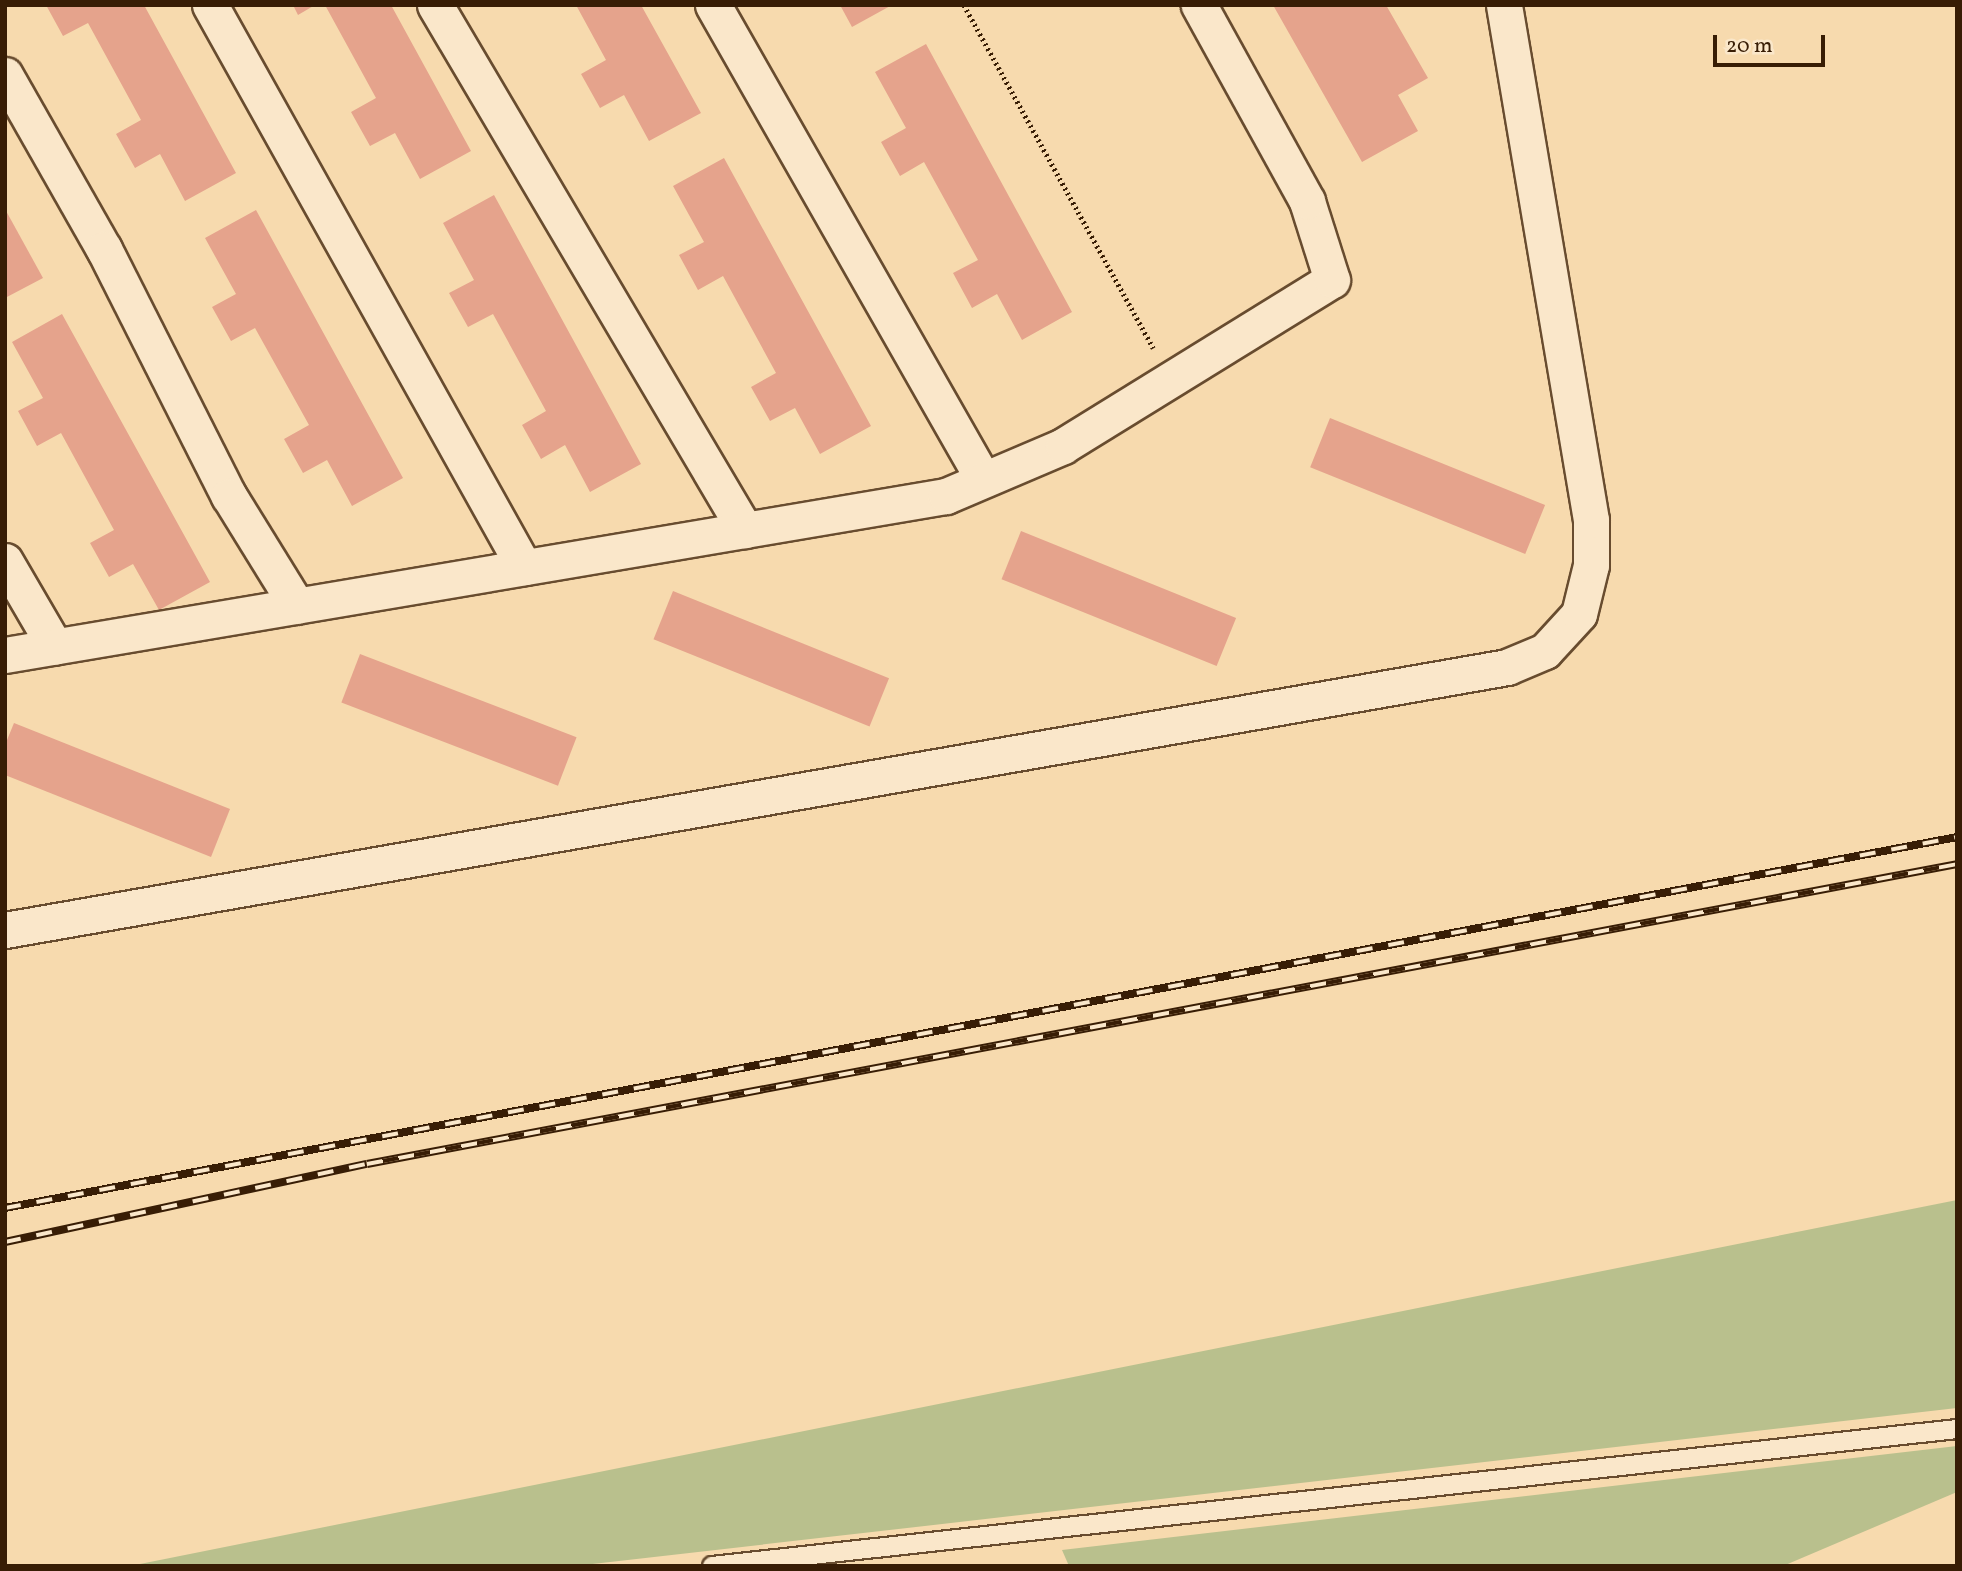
<!DOCTYPE html>
<html>
<head>
<meta charset="utf-8">
<style>
	body { margin:0 }
	#map { position:relative; width:1962px; height:1571px; overflow:hidden; background:#f7daae; font-family:Vollkorn,serif }
	div>[style] { position:absolute }
	[style*='--x'] { left:calc(var(--x)*1px); top:calc(var(--y)*1px); width:calc(var(--w)*1px); rotate:calc(var(--a)*1deg) }
	.green>* { inset:0; background:#b9c08d }
	.building>* { inset:0; background:#e5a38c; transform-origin:0 0 }
	.path>* { height:4.5px; margin-top:-2.25px; transform-origin:0; background:repeating-linear-gradient(90deg,#381d05 0 2px,transparent 0 5.5px) }
	.roads { filter:drop-shadow(2px 0 #684c2f) drop-shadow(-2px 0 #684c2f) drop-shadow(0 2px #684c2f) drop-shadow(0 -2px #684c2f) }
	.service>* { height:18px; margin:-9px; padding:0 9px; transform-origin:9px; border-radius:9px; background:#fae7ca }
	.minor>* { height:35px; margin:-17.5px; padding:0 17.5px; transform-origin:17.5px; border-radius:17.5px; background:#fae7ca }
	.rail>* { height:8px; margin-top:-4px; transform-origin:0; background:repeating-linear-gradient(90deg,#fae7ca 0 16px,#381d05 0 32px); box-sizing:border-box; border-block:2px solid #381d05 }
	span { translate:-50% -50%; white-space:nowrap; text-align:center; line-height:1.15; -webkit-text-stroke:6px #fae7ca; paint-order:stroke }
	.frame { position:absolute; inset:0; border:7px solid #381d05; pointer-events:none }
	.scale { position:absolute; left:1713px; top:35px; width:112px; height:32px; box-sizing:border-box; border:4px solid #381d05; border-top:0; padding-left:9px; font-size:21px; line-height:24px; white-space:nowrap; color:#381d05; -webkit-text-stroke:5px #fae7ca; paint-order:stroke }
</style>
</head>
<body>
<div id="map">
	<div class="green">
		<div style="clip-path:polygon(1957px 1200px,1957px 1408px,575px 1566px,130px 1566px)"></div>
		<div style="clip-path:polygon(1957px 1446px,1957px 1492px,1783px 1566px,1069px 1566px,1062px 1550px)"></div>
	</div>
	<div class="building">
		<div style="clip-path:polygon(46px 5px,144px 5px,236px 173px,185px 201px,160px 154px,135px 168px,116px 134px,141px 120px,88px 23px,63px 36px)"></div>
		<div style="clip-path:polygon(293px 5px,315px 5px,298px 15px)"></div>
		<div style="clip-path:polygon(325px 5px,391px 5px,471px 151px,420px 179px,395px 133px,370px 146px,351px 112px,376px 98px)"></div>
		<div style="clip-path:polygon(576px 5px,641px 5px,701px 113px,649px 141px,624px 95px,600px 108px,581px 74px,606px 60px)"></div>
		<div style="clip-path:polygon(840px 5px,892px 5px,852px 27px)"></div>
		<div style="clip-path:polygon(1273px 5px,1386px 5px,1428px 78px,1398px 95px,1418px 131px,1362px 162px)"></div>
		<div style="clip-path:polygon(926px 44px,1072px 312px,1022px 340px,997px 294px,972px 308px,953px 273px,978px 260px,924px 162px,900px 176px,881px 142px,906px 128px,875px 72px)"></div>
		<div style="clip-path:polygon(724px 158px,871px 426px,820px 454px,795px 408px,770px 421px,751px 387px,776px 373px,723px 276px,698px 290px,679px 255px,704px 242px,673px 186px)"></div>
		<div style="clip-path:polygon(494px 195px,641px 464px,590px 492px,565px 445px,541px 459px,522px 425px,546px 411px,493px 314px,468px 327px,449px 293px,474px 280px,443px 223px)"></div>
		<div style="clip-path:polygon(5px 209px,43px 278px,5px 298px)"></div>
		<div style="clip-path:polygon(256px 210px,403px 478px,352px 506px,327px 460px,303px 473px,284px 439px,309px 425px,255px 328px,231px 341px,212px 307px,236px 294px,205px 238px)"></div>
		<div style="clip-path:polygon(62px 314px,210px 582px,159px 610px,133px 564px,109px 577px,90px 543px,114px 530px,61px 433px,37px 446px,18px 411px,43px 398px,12px 342px)"></div>
		<div style="left:1330px;top:418px;width:232px;height:53px;rotate:22deg"></div>
		<div style="left:1021px;top:531px;width:232px;height:52px;rotate:22deg"></div>
		<div style="left:673px;top:591px;width:233px;height:52px;rotate:22deg"></div>
		<div style="left:360px;top:654px;width:232px;height:52px;rotate:21deg"></div>
		<div style="clip-path:polygon(14px 723px,230px 809px,211px 857px,5px 775px,5px 745px)"></div>
	</div>
	<div class="path">
		<div style="--x:964;--y:5;--w:392;--a:61.1"></div>
	</div>
	<div class="roads">
		<div class="service">
			<div style="--x:712;--y:1566;--w:1253;--a:-6.28"></div>
		</div>
		<div class="minor">
			<div style="--x:210;--y:5;--w:644;--a:60.81"></div>
			<div style="--x:435;--y:5;--w:610;--a:59.44"></div>
			<div style="--x:713;--y:5;--w:546;--a:60.33"></div>
			<div style="--x:5;--y:75;--w:200;--a:60.4"></div>
			<div style="--x:104;--y:249;--w:277;--a:63.2"></div>
			<div style="--x:229;--y:496;--w:129;--a:58.3"></div>
			<div style="--x:5;--y:561;--w:99;--a:59.8"></div>
			<div style="--x:5;--y:655;--w:954;--a:-9.59"></div>
			<div style="--x:946;--y:496;--w:127;--a:-23.1"></div>
			<div style="--x:1063;--y:446;--w:316;--a:-31.7"></div>
			<div style="--x:1332;--y:280;--w:83;--a:-107.6"></div>
			<div style="--x:1307;--y:201;--w:224;--a:-118.9"></div>
			<div style="--x:5;--y:930;--w:1525;--a:-9.93"></div>
			<div style="--x:1507;--y:667;--w:41;--a:-22.8"></div>
			<div style="--x:1545;--y:651;--w:50;--a:-47.4"></div>
			<div style="--x:1579;--y:614;--w:50;--a:-76.2"></div>
			<div style="--x:1591;--y:565;--w:45;--a:-90"></div>
			<div style="--x:1591;--y:520;--w:522;--a:-99.59"></div>
		</div>
	</div>
	<div class="rail">
		<div style="--x:5;--y:1208;--w:1987;--a:-10.76"></div>
		<div style="--x:5;--y:1242;--w:370;--a:-12.2"></div>
		<div style="--x:367;--y:1164;--w:1618;--a:-10.68"></div>
	</div>
	<div class="frame"></div>
	<div class="scale">20 m</div>
</div>
</body>
</html>
